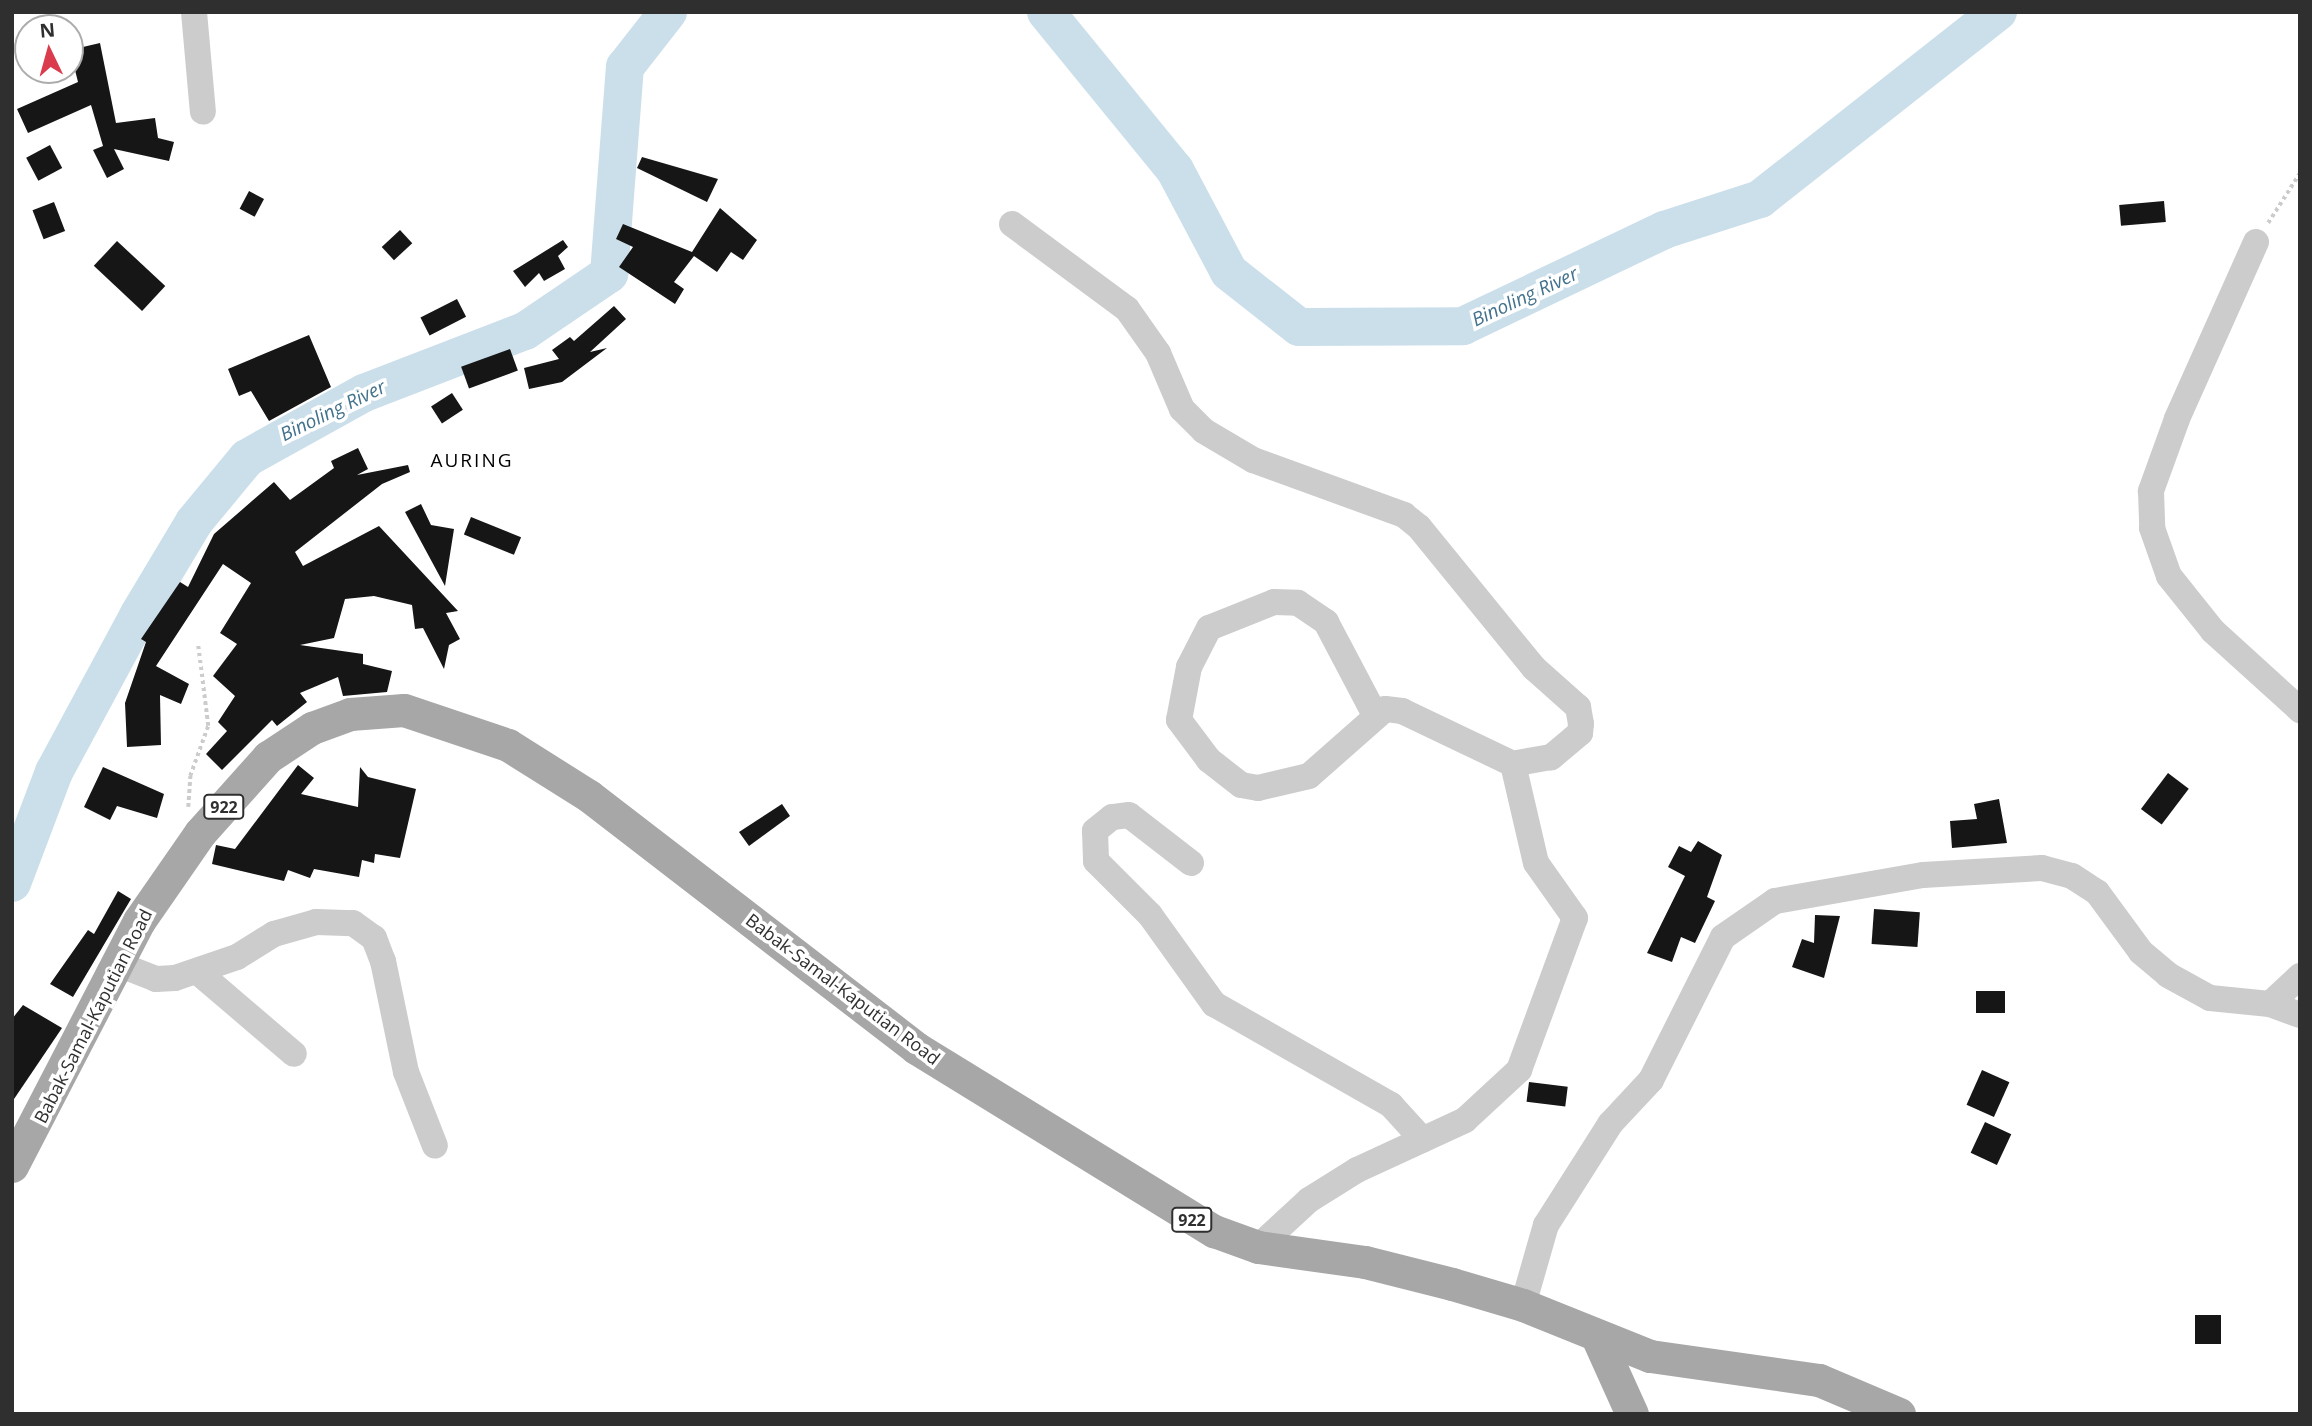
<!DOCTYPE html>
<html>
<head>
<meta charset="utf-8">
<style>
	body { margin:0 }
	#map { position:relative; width:2312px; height:1426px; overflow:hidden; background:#fff; font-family:"Open Sans",sans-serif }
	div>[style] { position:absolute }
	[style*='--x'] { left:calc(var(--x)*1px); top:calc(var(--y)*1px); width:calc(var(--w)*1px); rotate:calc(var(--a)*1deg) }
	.river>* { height:38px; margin:-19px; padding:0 19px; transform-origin:19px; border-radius:19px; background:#cbdfea }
	.building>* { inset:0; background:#161616; transform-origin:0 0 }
	.path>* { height:3.5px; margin-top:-1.75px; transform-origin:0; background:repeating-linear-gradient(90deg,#ccc 0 3.5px,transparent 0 7px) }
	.minor>* { height:26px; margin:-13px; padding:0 13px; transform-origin:13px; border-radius:13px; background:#ccc }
	.major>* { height:33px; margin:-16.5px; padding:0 16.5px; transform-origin:16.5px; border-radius:16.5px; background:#a7a7a7 }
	span { translate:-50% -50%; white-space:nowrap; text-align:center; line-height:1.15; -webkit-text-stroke:7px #fff; paint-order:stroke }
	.shield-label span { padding:2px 5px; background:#fff; border:2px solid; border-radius:5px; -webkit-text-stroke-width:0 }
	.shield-label { font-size:16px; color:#2f2f2f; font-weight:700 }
	.street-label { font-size:18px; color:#2f2f2f }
	.water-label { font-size:19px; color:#42728c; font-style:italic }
	.neighbourhood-label { font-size:19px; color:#000; letter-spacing:2px }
	.frame { position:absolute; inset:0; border:14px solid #2f2f2f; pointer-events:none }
	.north { position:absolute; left:14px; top:14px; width:70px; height:70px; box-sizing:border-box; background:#fff; border:2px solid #acacac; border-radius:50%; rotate:355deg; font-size:19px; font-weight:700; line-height:28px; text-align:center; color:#2f2f2f }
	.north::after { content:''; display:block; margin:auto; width:24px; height:32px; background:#da3c4e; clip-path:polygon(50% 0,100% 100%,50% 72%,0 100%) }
</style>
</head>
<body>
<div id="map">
	<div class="river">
		<div style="--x:1046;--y:12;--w:204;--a:50.8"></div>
		<div style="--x:1175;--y:170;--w:115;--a:62.1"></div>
		<div style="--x:1229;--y:272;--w:89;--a:38.2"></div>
		<div style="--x:1299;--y:327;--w:164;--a:-0.3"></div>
		<div style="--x:1463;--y:326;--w:223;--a:-25.5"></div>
		<div style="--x:1664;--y:230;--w:101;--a:-17.9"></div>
		<div style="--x:1760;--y:199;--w:303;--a:-38.2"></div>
		<div style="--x:12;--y:883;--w:119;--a:-69.3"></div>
		<div style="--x:54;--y:772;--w:179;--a:-61.7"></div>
		<div style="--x:139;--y:614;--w:107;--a:-59.1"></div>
		<div style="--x:194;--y:522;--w:83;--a:-50.4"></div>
		<div style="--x:247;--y:458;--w:134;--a:-29.1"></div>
		<div style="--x:364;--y:393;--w:173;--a:-21.1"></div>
		<div style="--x:525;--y:331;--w:102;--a:-34.2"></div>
		<div style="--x:609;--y:274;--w:208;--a:-85.6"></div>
		<div style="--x:625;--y:67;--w:70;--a:-52"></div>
	</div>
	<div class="building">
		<div style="clip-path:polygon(100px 43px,116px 123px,155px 118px,158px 138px,174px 142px,169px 161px,114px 149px,124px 169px,107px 178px,93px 150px,103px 146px,91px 105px,28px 133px,17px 109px,78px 82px,70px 50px)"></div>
		<div style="left:50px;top:145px;width:26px;height:27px;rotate:62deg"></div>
		<div style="clip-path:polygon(642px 157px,718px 179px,707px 202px,637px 168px)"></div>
		<div style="left:249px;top:191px;width:17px;height:20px;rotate:28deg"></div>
		<div style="left:2164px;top:201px;width:21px;height:45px;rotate:85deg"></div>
		<div style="left:54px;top:202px;width:31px;height:23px;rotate:69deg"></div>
		<div style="clip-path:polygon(720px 208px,757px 240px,743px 260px,731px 252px,717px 272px,694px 256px,674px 282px,684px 289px,675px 304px,619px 267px,633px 247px,616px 239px,623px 224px,692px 252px)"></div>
		<div style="left:400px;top:230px;width:18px;height:25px;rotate:47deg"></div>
		<div style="clip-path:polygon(563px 240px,568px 247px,558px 256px,565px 269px,544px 281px,539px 273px,525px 287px,513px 271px)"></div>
		<div style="left:117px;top:241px;width:66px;height:34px;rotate:43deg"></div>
		<div style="left:457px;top:299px;width:20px;height:41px;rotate:63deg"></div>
		<div style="clip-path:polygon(614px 306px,626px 319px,590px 352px,607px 348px,562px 382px,529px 389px,524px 368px,559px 359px,552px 350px,570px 337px,574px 341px)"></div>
		<div style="clip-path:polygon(309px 335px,331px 387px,269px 421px,251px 391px,239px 396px,228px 369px)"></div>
		<div style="left:510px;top:349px;width:23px;height:52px;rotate:70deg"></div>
		<div style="left:452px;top:393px;width:20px;height:25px;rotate:57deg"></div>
		<div style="clip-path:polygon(358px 448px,368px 469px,357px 475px,408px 465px,410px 472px,382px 484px,295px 552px,303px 566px,379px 526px,458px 611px,446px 613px,460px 639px,449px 645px,444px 669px,423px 628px,415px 629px,412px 605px,374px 596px,345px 599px,334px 638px,300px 645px,363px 654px,363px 664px,392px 671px,387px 692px,343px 696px,338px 677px,300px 693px,307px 702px,277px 726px,272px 720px,222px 770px,206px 754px,227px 731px,218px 722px,235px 696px,213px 676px,237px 644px,220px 633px,251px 583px,223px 564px,156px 666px,189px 684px,181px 704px,160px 695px,161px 745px,127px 747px,125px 703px,146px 642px,141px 639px,180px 582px,188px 587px,214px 534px,274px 482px,290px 500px,334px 468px,331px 461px)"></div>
		<div style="clip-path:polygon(421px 504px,431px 525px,454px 529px,445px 586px,405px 512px)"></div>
		<div style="left:471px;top:517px;width:54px;height:19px;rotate:22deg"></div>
		<div style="clip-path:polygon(298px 765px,314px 778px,301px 794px,358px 807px,360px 767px,368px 777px,416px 789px,400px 858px,375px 854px,374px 863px,362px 860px,359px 877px,314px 869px,310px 878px,288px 870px,284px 881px,212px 864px,216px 845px,235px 849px)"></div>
		<div style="clip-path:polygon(103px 767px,164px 794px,157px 818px,117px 806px,110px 820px,84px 807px)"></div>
		<div style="left:2168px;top:773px;width:26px;height:45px;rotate:37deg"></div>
		<div style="clip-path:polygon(1999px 799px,2007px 843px,1952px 848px,1950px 821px,1977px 819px,1974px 804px)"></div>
		<div style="clip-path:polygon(782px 804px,790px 816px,749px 846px,739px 832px)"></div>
		<div style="clip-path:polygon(1698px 841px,1722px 855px,1707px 897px,1715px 901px,1695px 943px,1681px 937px,1672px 962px,1647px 953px,1685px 876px,1668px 867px,1679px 846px,1691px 852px)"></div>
		<div style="clip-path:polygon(118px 891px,131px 899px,73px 997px,50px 984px,88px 930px,94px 934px)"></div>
		<div style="left:1874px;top:909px;width:46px;height:35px;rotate:4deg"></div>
		<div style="clip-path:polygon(1815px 915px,1840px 916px,1824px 978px,1792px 967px,1802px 939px,1814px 943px)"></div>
		<div style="left:1976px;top:991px;width:29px;height:22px"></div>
		<div style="clip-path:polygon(23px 1005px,62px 1028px,12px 1102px,12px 1019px)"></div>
		<div style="left:1982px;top:1070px;width:30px;height:38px;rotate:24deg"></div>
		<div style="left:1529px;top:1082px;width:39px;height:20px;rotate:7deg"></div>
		<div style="left:1985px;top:1122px;width:29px;height:34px;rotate:25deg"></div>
		<div style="left:2195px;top:1315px;width:26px;height:29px"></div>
	</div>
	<div class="path">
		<div style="--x:2268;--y:223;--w:59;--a:-57.4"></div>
		<div style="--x:188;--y:807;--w:31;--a:-86"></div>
		<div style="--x:190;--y:776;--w:53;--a:-70.2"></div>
		<div style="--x:208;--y:726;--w:81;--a:-97.1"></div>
	</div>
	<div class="minor">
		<div style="--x:194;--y:12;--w:100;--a:84.9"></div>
		<div style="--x:1012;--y:224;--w:143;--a:36.5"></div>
		<div style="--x:1127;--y:309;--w:54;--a:54.8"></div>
		<div style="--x:1158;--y:353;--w:61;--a:66.8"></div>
		<div style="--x:1182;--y:409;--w:31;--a:45"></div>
		<div style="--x:1204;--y:431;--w:57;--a:30.6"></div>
		<div style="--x:1253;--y:460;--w:161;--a:20"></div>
		<div style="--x:1404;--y:515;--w:19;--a:39"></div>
		<div style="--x:1419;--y:527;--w:182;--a:50.8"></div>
		<div style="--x:1534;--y:668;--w:59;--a:41.6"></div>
		<div style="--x:1578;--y:707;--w:17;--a:80"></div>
		<div style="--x:1581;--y:724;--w:9;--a:96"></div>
		<div style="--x:1580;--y:733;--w:38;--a:140"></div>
		<div style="--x:1551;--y:757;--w:39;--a:170"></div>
		<div style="--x:1513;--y:764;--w:123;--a:-154.5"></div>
		<div style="--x:1402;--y:711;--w:17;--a:-173"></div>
		<div style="--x:1385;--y:709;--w:101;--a:138.6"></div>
		<div style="--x:1309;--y:776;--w:52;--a:166.8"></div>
		<div style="--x:1258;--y:788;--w:17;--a:-170"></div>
		<div style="--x:1241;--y:785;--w:41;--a:-142"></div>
		<div style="--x:1209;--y:760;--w:50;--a:-126.9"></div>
		<div style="--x:1179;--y:720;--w:54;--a:-79.3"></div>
		<div style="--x:1189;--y:667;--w:44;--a:-62.9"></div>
		<div style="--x:1209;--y:628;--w:70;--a:-21.8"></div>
		<div style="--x:1274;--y:602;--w:24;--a:2"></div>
		<div style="--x:1298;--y:603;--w:34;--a:34"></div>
		<div style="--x:1326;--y:622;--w:103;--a:62.2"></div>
		<div style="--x:2256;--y:242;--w:194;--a:114.1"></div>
		<div style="--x:2177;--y:419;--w:77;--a:109.9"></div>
		<div style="--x:2151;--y:491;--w:37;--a:88"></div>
		<div style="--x:2152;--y:528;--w:51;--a:70.5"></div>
		<div style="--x:2169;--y:576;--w:70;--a:51.3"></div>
		<div style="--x:2213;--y:631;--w:118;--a:42.2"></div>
		<div style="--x:1191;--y:863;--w:78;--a:-142.3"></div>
		<div style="--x:1129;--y:815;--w:17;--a:173"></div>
		<div style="--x:1112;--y:817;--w:22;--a:141"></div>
		<div style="--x:1095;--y:831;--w:30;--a:88"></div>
		<div style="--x:1096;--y:861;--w:76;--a:45"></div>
		<div style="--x:1150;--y:915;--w:110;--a:54.3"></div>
		<div style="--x:1214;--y:1004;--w:204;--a:29.7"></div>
		<div style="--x:1391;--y:1105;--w:47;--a:47.6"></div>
		<div style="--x:118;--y:964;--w:41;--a:21.5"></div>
		<div style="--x:156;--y:979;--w:19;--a:-3"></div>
		<div style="--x:175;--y:978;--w:65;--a:-18.7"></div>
		<div style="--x:237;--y:957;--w:44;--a:-31.9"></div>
		<div style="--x:274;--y:934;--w:44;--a:-15.9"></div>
		<div style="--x:316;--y:922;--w:37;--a:2"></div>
		<div style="--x:353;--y:923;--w:26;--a:36"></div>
		<div style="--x:374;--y:938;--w:25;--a:69"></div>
		<div style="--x:383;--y:961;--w:113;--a:78.3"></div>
		<div style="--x:406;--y:1072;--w:79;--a:68.6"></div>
		<div style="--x:198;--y:972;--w:126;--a:40.5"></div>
		<div style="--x:2270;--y:1004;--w:41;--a:-43"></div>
		<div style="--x:1258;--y:1247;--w:69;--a:-42.7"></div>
		<div style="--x:1309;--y:1200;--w:57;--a:-32"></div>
		<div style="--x:1357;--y:1170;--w:119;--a:-24.8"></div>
		<div style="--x:1465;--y:1120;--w:74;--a:-42.8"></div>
		<div style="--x:1519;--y:1070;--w:162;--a:-69.8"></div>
		<div style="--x:1575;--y:918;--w:67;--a:-125.3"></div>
		<div style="--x:1536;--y:863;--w:102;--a:-103.1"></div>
		<div style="--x:1523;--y:1305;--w:83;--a:-74"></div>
		<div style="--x:1546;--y:1225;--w:120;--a:-57.6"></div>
		<div style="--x:1610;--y:1124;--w:60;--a:-47"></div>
		<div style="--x:1651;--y:1080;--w:160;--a:-63.3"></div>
		<div style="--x:1723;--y:937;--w:63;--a:-34.7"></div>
		<div style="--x:1775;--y:901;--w:150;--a:-10"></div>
		<div style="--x:1923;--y:875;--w:119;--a:-3.4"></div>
		<div style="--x:2042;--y:868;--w:31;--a:15"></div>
		<div style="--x:2072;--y:876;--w:30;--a:33"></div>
		<div style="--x:2097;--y:892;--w:74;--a:53.7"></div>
		<div style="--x:2141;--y:952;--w:35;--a:40"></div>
		<div style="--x:2168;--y:975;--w:48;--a:28.7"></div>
		<div style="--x:2210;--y:998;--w:60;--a:5.7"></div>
		<div style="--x:2270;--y:1004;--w:32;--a:20"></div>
	</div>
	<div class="major">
		<div style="--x:12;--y:1166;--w:276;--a:-62.6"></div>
		<div style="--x:139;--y:921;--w:107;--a:-55.3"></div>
		<div style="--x:200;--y:833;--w:102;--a:-48.2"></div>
		<div style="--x:268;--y:757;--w:53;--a:-33.4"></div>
		<div style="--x:312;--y:728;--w:40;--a:-20.2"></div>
		<div style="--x:350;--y:714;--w:54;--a:-4.2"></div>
		<div style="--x:404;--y:710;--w:110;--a:18.6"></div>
		<div style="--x:508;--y:745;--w:96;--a:32.2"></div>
		<div style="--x:589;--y:796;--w:413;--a:37.6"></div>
		<div style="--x:916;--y:1048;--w:350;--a:31.6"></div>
		<div style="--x:1214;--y:1231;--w:47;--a:20"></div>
		<div style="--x:1258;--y:1247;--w:108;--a:8"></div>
		<div style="--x:1365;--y:1262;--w:90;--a:14.2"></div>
		<div style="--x:1452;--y:1284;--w:74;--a:16.5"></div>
		<div style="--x:1523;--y:1305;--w:137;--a:21.9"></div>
		<div style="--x:1650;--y:1356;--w:171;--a:8.1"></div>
		<div style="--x:1819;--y:1380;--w:87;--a:23"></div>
		<div style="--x:1599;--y:1341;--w:80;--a:65.7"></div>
	</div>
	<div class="shield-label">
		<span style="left:224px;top:807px">922</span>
		<span style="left:1192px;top:1220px">922</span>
	</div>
	<div class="street-label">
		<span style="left:843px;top:989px;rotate:37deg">Babak-Samal-Kaputian Road</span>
		<span style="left:93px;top:1016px;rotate:-63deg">Babak-Samal-Kaputian Road</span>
	</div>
	<div class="water-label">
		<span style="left:1525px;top:297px;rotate:-25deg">Binoling River</span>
		<span style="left:333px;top:411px;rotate:-26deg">Binoling River</span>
	</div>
	<div class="neighbourhood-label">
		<span style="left:472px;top:461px">AURING</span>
	</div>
	<div class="frame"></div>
	<div class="north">N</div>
</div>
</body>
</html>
